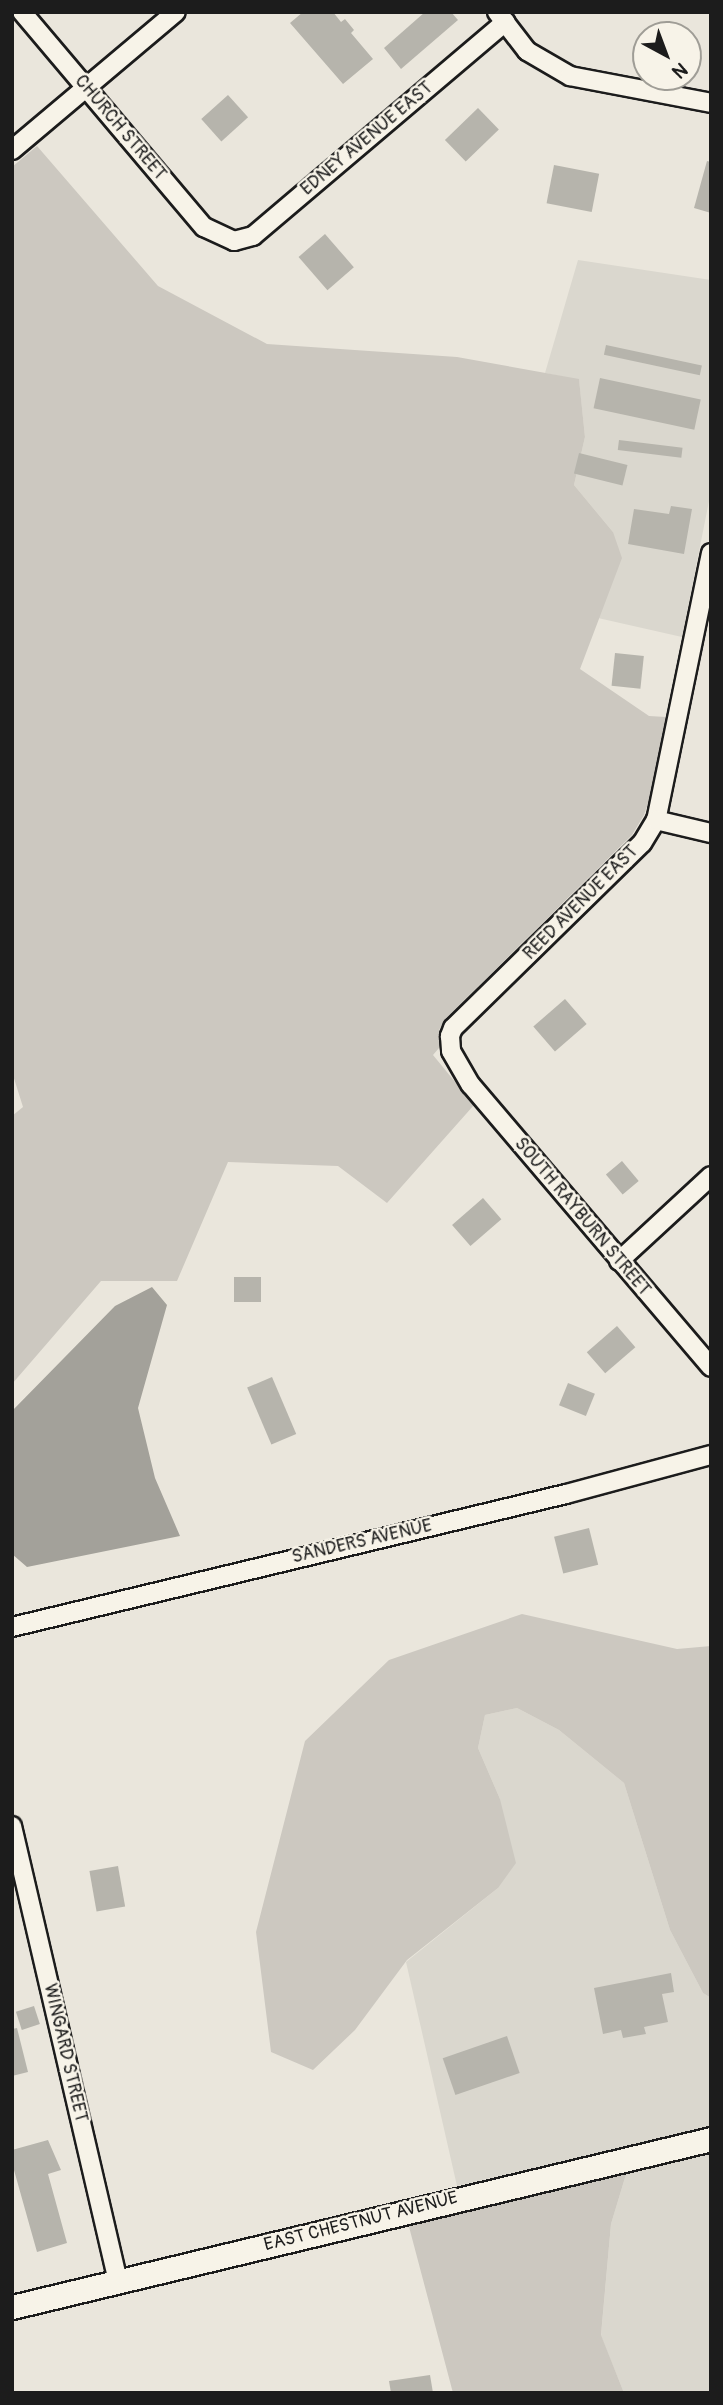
<!DOCTYPE html>
<html>
<head>
<meta charset="utf-8">
<style>
	body { margin:0 }
	#map { position:relative; width:723px; height:2405px; overflow:hidden; background:#eae6dc; font-family:Pangolin,sans-serif }
	div>[style] { position:absolute }
	[style*='--x'] { left:calc(var(--x)*1px); top:calc(var(--y)*1px); width:calc(var(--w)*1px); rotate:calc(var(--a)*1deg) }
	.built>* { inset:0; background:#dad7ce }
	.green>* { inset:0; background:#ccc8c0 }
	.water>* { inset:0; background:#a3a19a }
	.building>* { inset:0; background:#b6b4ac; transform-origin:0 0 }
	.roads { filter:drop-shadow(2px 0 #1c1c1c) drop-shadow(-2px 0 #1c1c1c) drop-shadow(0 2px #1c1c1c) drop-shadow(0 -2px #1c1c1c) }
	.minor>* { height:18px; margin:-9px; padding:0 9px; transform-origin:9px; border-radius:9px; background:#f7f3e8 }
	.tertiary>* { height:23px; margin:-11.5px; padding:0 11.5px; transform-origin:11.5px; border-radius:11.5px; background:#f7f3e8 }
	span { translate:-50% -50%; white-space:nowrap; text-align:center; line-height:1.15; -webkit-text-stroke:5px #f7f3e8; paint-order:stroke }
	.street-label { font-size:18px; color:#1c1c1c }
	.frame { position:absolute; inset:0; border:14px solid #1c1c1c; pointer-events:none }
	.north { position:absolute; left:632px; top:21px; width:70px; height:70px; box-sizing:border-box; background:#f7f3e8; border:2px solid #9f9d96; border-radius:50%; rotate:139deg; font-size:19px; font-weight:700; line-height:28px; text-align:center; color:#1c1c1c }
	.north::after { content:''; display:block; margin:auto; width:24px; height:32px; background:#1c1c1c; clip-path:polygon(50% 0,100% 100%,50% 72%,0 100%) }
</style>
</head>
<body>
<div id="map">
	<div class="built">
		<div style="clip-path:polygon(578px 260px,711px 280px,711px 491px,682px 637px,598px 618px,605px 598px,613px 532px,574px 485px,585px 437px,579px 380px,545px 373px)"></div>
		<div style="clip-path:polygon(517px 1708px,559px 1730px,624px 1783px,670px 1930px,703px 1993px,711px 1998px,711px 2126px,457px 2186px,406px 1962px,498px 1888px,500px 1799px,478px 1748px,485px 1715px)"></div>
		<div style="clip-path:polygon(711px 2151px,711px 2393px,624px 2393px,601px 2336px,611px 2224px,627px 2171px)"></div>
	</div>
	<div class="green">
		<div style="clip-path:polygon(37px 146px,158px 286px,267px 344px,457px 357px,579px 379px,585px 437px,574px 485px,613px 532px,622px 558px,580px 669px,649px 716px,666px 717px,652px 792px,644px 815px,632px 835px,445px 1019px,439px 1030px,439px 1048px,433px 1055px,474px 1105px,387px 1203px,338px 1166px,228px 1162px,177px 1281px,101px 1281px,12px 1384px,12px 1116px,23px 1107px,12px 1072px,12px 167px)"></div>
		<div style="clip-path:polygon(522px 1614px,677px 1649px,711px 1646px,711px 1998px,703px 1993px,670px 1930px,624px 1783px,559px 1730px,517px 1708px,485px 1715px,478px 1748px,500px 1799px,516px 1863px,498px 1888px,407px 1960px,355px 2030px,313px 2070px,271px 2052px,256px 1932px,305px 1741px,389px 1660px)"></div>
		<div style="clip-path:polygon(627px 2171px,611px 2224px,601px 2335px,624px 2393px,453px 2393px,408px 2223px)"></div>
	</div>
	<div class="water">
		<div style="clip-path:polygon(152px 1287px,167px 1305px,138px 1408px,155px 1478px,180px 1536px,27px 1567px,12px 1554px,12px 1411px,115px 1306px)"></div>
	</div>
	<div class="building">
		<div style="clip-path:polygon(303px 12px,333px 12px,341px 22px,345px 19px,354px 30px,351px 33px,373px 59px,343px 84px,290px 23px)"></div>
		<div style="clip-path:polygon(425px 12px,451px 12px,458px 20px,401px 69px,384px 48px)"></div>
		<div style="left:228px;top:95px;width:30px;height:36px;rotate:48deg"></div>
		<div style="left:478px;top:108px;width:30px;height:46px;rotate:46deg"></div>
		<div style="clip-path:polygon(707px 161px,711px 162px,711px 213px,694px 208px)"></div>
		<div style="left:554px;top:165px;width:46px;height:39px;rotate:11deg"></div>
		<div style="left:325px;top:234px;width:44px;height:35px;rotate:49deg"></div>
		<div style="left:606px;top:345px;width:98px;height:10px;rotate:12deg"></div>
		<div style="left:600px;top:378px;width:103px;height:31px;rotate:12deg"></div>
		<div style="left:619px;top:440px;width:64px;height:10px;rotate:7deg"></div>
		<div style="left:579px;top:453px;width:50px;height:21px;rotate:14deg"></div>
		<div style="clip-path:polygon(671px 506px,692px 509px,684px 554px,628px 544px,634px 509px,669px 514px)"></div>
		<div style="left:615px;top:653px;width:29px;height:33px;rotate:6deg"></div>
		<div style="left:565px;top:999px;width:33px;height:42px;rotate:49deg"></div>
		<div style="left:622px;top:1161px;width:26px;height:21px;rotate:50deg"></div>
		<div style="left:483px;top:1198px;width:28px;height:41px;rotate:49deg"></div>
		<div style="left:261px;top:1277px;width:25px;height:27px;rotate:90deg"></div>
		<div style="left:617px;top:1326px;width:28px;height:40px;rotate:49deg"></div>
		<div style="left:272px;top:1377px;width:62px;height:27px;rotate:67deg"></div>
		<div style="left:568px;top:1383px;width:29px;height:24px;rotate:22deg"></div>
		<div style="left:589px;top:1528px;width:38px;height:36px;rotate:76deg"></div>
		<div style="left:118px;top:1866px;width:41px;height:29px;rotate:80deg"></div>
		<div style="clip-path:polygon(671px 1973px,674px 1992px,662px 1994px,668px 2022px,644px 2027px,646px 2034px,623px 2038px,621px 2030px,603px 2034px,594px 1988px)"></div>
		<div style="left:34px;top:2006px;width:19px;height:19px;rotate:72deg"></div>
		<div style="clip-path:polygon(17px 2028px,28px 2072px,12px 2076px,12px 2029px)"></div>
		<div style="left:507px;top:2036px;width:39px;height:68px;rotate:71deg"></div>
		<div style="clip-path:polygon(48px 2140px,61px 2170px,48px 2174px,67px 2243px,37px 2252px,12px 2163px,12px 2150px)"></div>
		<div style="clip-path:polygon(430px 2375px,433px 2393px,391px 2393px,389px 2381px)"></div>
	</div>
	<div class="roads">
		<div class="minor">
			<div style="--x:22;--y:12;--w:282;--a:49.8"></div>
			<div style="--x:204;--y:227;--w:33;--a:25"></div>
			<div style="--x:234;--y:241;--w:20;--a:-15"></div>
			<div style="--x:253;--y:236;--w:331;--a:-40.3"></div>
			<div style="--x:497;--y:12;--w:49;--a:52.4"></div>
			<div style="--x:527;--y:51;--w:50;--a:30.2"></div>
			<div style="--x:570;--y:76;--w:144;--a:10.8"></div>
			<div style="--x:12;--y:150;--w:214;--a:-40.1"></div>
			<div style="--x:711;--y:553;--w:273;--a:101.6"></div>
			<div style="--x:656;--y:820;--w:27;--a:121"></div>
			<div style="--x:642;--y:843;--w:264;--a:135.6"></div>
			<div style="--x:453;--y:1028;--w:9;--a:111"></div>
			<div style="--x:450;--y:1036;--w:15;--a:86"></div>
			<div style="--x:451;--y:1051;--w:39;--a:60"></div>
			<div style="--x:471;--y:1085;--w:370;--a:49.6"></div>
			<div style="--x:656;--y:820;--w:57;--a:13.3"></div>
			<div style="--x:619;--y:1261;--w:125;--a:-42.7"></div>
			<div style="--x:12;--y:1627;--w:570;--a:-13.5"></div>
			<div style="--x:566;--y:1494;--w:150;--a:-15.1"></div>
			<div style="--x:12;--y:1826;--w:467;--a:76.9"></div>
		</div>
		<div class="tertiary">
			<div style="--x:12;--y:2307;--w:719;--a:-13.51"></div>
		</div>
	</div>
	<div class="street-label">
		<span style="left:120px;top:128px;rotate:50deg">CHURCH STREET</span>
		<span style="left:367px;top:139px;rotate:-40deg">EDNEY AVENUE EAST</span>
		<span style="left:581px;top:903px;rotate:-45deg">REED AVENUE EAST</span>
		<span style="left:582px;top:1217px;rotate:50deg">SOUTH RAYBURN STREET</span>
		<span style="left:362px;top:1542px;rotate:-13deg">SANDERS AVENUE</span>
		<span style="left:65px;top:2053px;rotate:77deg">WINGARD STREET</span>
		<span style="left:361px;top:2222px;rotate:-14deg">EAST CHESTNUT AVENUE</span>
	</div>
	<div class="frame"></div>
	<div class="north">N</div>
</div>
</body>
</html>
